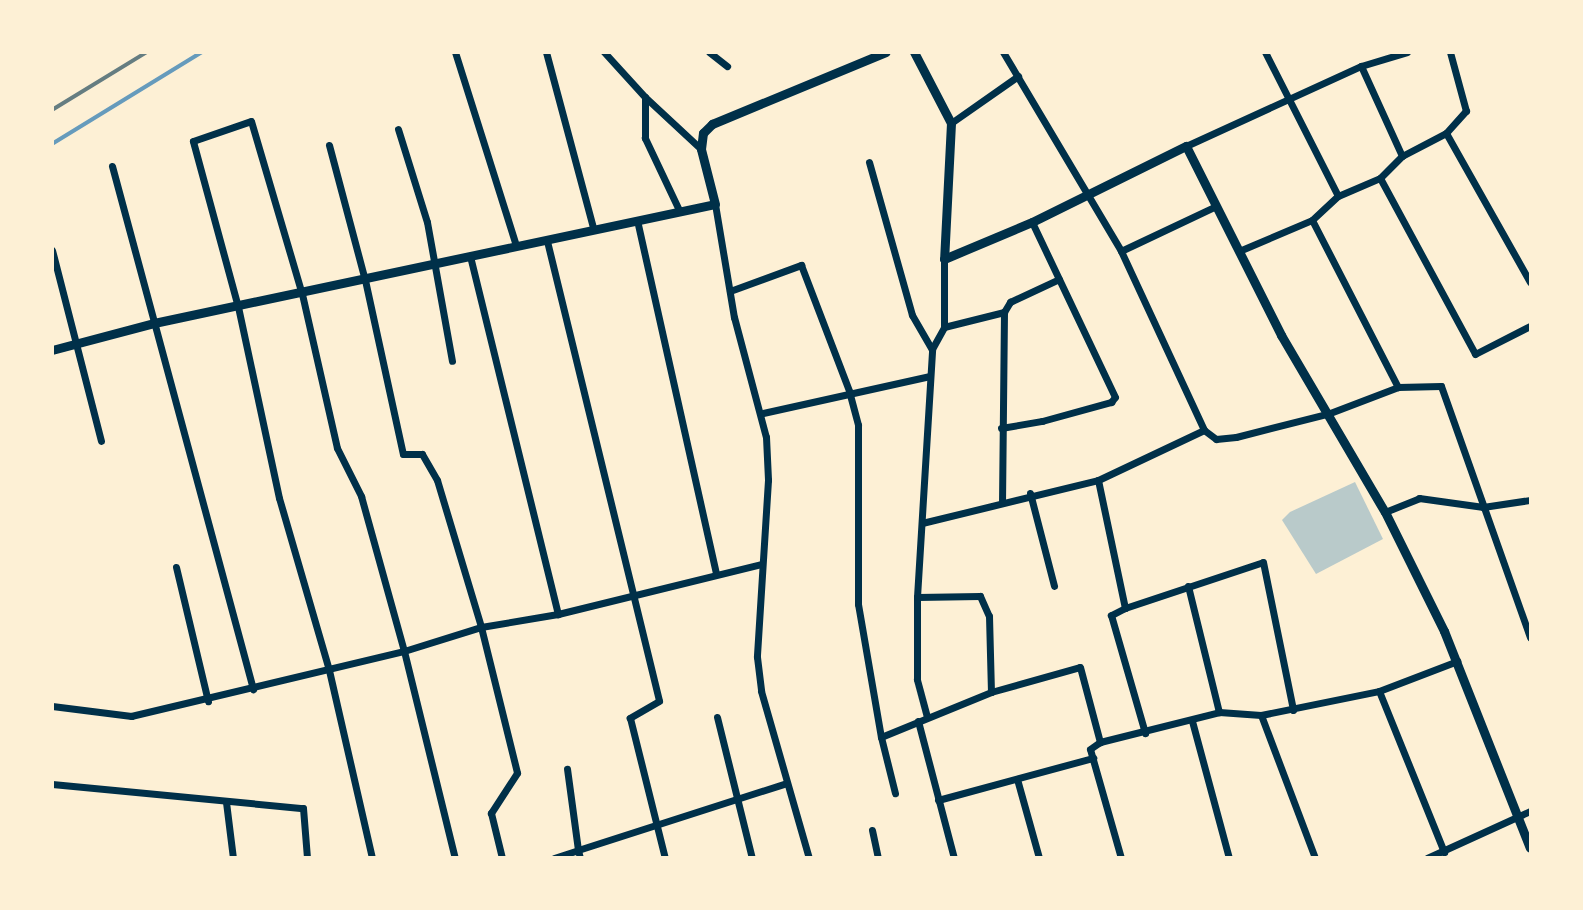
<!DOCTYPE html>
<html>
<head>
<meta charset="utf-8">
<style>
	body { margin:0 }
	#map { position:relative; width:1583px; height:910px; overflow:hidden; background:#fdf0d5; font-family:"Public Sans",sans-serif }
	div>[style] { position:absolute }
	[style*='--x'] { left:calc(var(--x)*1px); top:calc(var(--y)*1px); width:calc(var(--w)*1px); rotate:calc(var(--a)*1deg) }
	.green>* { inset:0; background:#b9caca }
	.stream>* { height:3.5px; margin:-1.75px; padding:0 1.75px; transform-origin:1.75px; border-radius:1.75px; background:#669bbc }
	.minor>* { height:7px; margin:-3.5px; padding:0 3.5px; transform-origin:3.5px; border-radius:3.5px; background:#003049 }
	.tertiary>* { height:9px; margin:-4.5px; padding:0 4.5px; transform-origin:4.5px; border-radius:4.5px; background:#003049 }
	.rail>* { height:3.5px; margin:-1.75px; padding:0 1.75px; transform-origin:1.75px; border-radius:1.75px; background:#657d81 }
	span { translate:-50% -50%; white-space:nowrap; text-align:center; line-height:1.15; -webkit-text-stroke:7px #fdf0d5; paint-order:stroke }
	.frame { position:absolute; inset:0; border:54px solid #fdf0d5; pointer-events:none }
</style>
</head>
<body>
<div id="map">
	<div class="green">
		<div style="clip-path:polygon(1355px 482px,1383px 539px,1316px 574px,1282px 520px,1290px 512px)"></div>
	</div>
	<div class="stream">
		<div style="--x:52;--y:144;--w:176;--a:-31.5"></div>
	</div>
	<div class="minor">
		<div style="--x:455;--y:52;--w:203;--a:72.5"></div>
		<div style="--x:546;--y:52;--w:181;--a:75"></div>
		<div style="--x:604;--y:52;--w:61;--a:47.7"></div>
		<div style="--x:709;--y:52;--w:23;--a:38"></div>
		<div style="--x:1003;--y:52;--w:231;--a:59.3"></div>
		<div style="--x:1121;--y:251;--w:197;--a:65.1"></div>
		<div style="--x:1204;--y:430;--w:15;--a:37"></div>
		<div style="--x:1216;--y:439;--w:20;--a:-6"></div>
		<div style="--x:1236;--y:437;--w:97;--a:-14.3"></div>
		<div style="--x:1330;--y:413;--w:73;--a:-20.9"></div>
		<div style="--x:1398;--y:387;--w:43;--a:-1.3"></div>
		<div style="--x:1441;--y:386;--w:267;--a:70.5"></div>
		<div style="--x:1265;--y:52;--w:161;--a:63.1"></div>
		<div style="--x:1361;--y:66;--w:48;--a:-16.9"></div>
		<div style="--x:951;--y:123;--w:82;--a:-35"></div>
		<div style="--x:398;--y:129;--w:97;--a:72.7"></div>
		<div style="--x:427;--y:222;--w:141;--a:79.8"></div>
		<div style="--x:1446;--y:133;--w:171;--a:60.6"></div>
		<div style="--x:329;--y:145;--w:140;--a:75.1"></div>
		<div style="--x:365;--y:280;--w:178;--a:77.7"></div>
		<div style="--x:403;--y:454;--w:19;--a:0"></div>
		<div style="--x:422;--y:454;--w:30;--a:60"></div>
		<div style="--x:437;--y:480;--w:153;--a:73.3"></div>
		<div style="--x:481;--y:627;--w:150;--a:76.1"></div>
		<div style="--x:517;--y:773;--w:48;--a:123"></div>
		<div style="--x:491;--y:813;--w:46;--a:76.3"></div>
		<div style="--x:1186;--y:146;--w:192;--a:-24.6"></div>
		<div style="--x:1361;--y:66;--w:99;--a:65.5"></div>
		<div style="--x:869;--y:162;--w:159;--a:74.3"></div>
		<div style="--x:912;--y:315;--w:39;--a:60"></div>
		<div style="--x:112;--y:166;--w:542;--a:74.91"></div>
		<div style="--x:1380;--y:178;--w:200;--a:61.6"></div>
		<div style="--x:1475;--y:354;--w:62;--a:-27"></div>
		<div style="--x:715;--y:204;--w:115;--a:80.5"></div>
		<div style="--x:734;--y:317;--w:124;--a:75.1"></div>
		<div style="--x:766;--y:437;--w:43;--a:87.3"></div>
		<div style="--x:768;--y:480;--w:177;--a:93.6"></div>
		<div style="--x:757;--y:657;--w:34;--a:83"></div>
		<div style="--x:761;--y:691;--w:174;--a:74"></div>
		<div style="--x:679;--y:210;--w:80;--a:-115.3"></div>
		<div style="--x:645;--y:138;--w:41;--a:-90"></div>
		<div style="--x:645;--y:97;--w:76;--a:42.9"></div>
		<div style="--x:637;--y:220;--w:361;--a:77.4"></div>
		<div style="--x:1312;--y:220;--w:188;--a:62.8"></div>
		<div style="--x:547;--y:241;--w:473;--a:76.3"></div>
		<div style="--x:659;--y:701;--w:34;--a:150"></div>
		<div style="--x:630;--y:718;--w:144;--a:76"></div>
		<div style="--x:52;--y:250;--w:197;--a:75.6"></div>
		<div style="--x:1121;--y:251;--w:105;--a:-25.3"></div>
		<div style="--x:1239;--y:251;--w:79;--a:-23"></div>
		<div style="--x:1312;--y:220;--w:35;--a:-43"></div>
		<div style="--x:1338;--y:196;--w:46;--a:-23.2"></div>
		<div style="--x:1380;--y:178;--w:31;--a:-45"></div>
		<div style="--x:1402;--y:156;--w:50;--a:-27.6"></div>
		<div style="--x:1446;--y:133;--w:30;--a:-48"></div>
		<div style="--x:1466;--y:111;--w:61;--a:-105.2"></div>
		<div style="--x:470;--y:256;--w:369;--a:76.2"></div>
		<div style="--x:730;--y:291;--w:76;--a:-20.1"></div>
		<div style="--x:801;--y:265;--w:135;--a:69.1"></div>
		<div style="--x:849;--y:391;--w:35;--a:75"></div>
		<div style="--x:858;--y:425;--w:179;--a:90"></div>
		<div style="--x:858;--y:604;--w:135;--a:80.2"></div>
		<div style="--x:881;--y:737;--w:58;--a:76"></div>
		<div style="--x:1004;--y:312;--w:12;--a:-59"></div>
		<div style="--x:1010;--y:302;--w:54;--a:-25.1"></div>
		<div style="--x:944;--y:327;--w:62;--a:-14"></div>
		<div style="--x:1004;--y:312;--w:188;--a:90.6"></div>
		<div style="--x:763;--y:413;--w:171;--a:-12.5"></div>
		<div style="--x:1001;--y:428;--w:42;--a:-9.7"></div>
		<div style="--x:1042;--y:421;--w:72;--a:-15.4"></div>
		<div style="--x:1111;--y:402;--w:6;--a:-51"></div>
		<div style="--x:1115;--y:397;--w:194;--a:-115.4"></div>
		<div style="--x:1204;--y:430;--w:117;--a:154.7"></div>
		<div style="--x:1098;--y:480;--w:131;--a:78.1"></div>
		<div style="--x:1125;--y:608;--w:145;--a:-18.4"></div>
		<div style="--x:1263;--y:562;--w:151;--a:78.5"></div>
		<div style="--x:1030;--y:493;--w:96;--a:75.5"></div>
		<div style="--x:1385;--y:512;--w:37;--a:-22"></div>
		<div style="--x:1419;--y:498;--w:65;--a:8"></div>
		<div style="--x:1483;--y:507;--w:48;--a:-8.5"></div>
		<div style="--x:922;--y:523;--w:181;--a:-13.7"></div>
		<div style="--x:176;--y:567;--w:138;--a:76.6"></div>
		<div style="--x:1188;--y:586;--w:130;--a:76.2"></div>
		<div style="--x:917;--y:597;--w:63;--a:-0.9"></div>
		<div style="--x:980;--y:596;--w:22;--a:66"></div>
		<div style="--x:989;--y:616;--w:76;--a:88.5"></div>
		<div style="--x:1125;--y:608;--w:16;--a:153"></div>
		<div style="--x:1111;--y:615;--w:123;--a:73.9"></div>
		<div style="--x:1379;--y:691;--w:174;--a:68"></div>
		<div style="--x:52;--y:706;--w:80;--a:7.2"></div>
		<div style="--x:131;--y:716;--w:281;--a:-13.4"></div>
		<div style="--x:404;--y:651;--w:81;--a:-17.3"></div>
		<div style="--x:481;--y:627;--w:78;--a:-9.6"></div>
		<div style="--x:558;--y:614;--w:209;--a:-13.8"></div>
		<div style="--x:1261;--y:715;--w:120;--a:-11.5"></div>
		<div style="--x:1379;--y:691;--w:84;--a:-21"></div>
		<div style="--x:717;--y:717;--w:145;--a:76.1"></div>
		<div style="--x:927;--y:717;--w:39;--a:-105"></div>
		<div style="--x:917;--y:679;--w:82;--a:-90"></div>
		<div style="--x:917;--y:597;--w:248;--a:-86.5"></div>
		<div style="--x:932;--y:349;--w:25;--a:-61"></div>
		<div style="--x:944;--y:327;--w:68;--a:-90"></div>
		<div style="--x:918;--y:721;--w:142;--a:75.3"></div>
		<div style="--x:1192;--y:721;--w:142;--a:74.9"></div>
		<div style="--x:881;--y:737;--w:119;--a:-22.2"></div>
		<div style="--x:991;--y:692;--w:92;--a:-15.7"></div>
		<div style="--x:1080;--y:667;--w:78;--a:75.1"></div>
		<div style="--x:1017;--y:779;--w:82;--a:74.4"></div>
		<div style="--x:52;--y:784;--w:252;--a:5.5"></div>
		<div style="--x:303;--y:808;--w:50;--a:85.4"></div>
		<div style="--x:938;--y:800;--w:161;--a:-15.2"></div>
		<div style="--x:226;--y:802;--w:56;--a:82.9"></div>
		<div style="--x:872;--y:830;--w:29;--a:78"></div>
		<div style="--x:372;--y:858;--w:193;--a:-102.9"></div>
		<div style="--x:329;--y:670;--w:179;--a:-106.2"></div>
		<div style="--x:279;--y:498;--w:195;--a:-102.1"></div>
		<div style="--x:238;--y:307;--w:172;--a:-105.2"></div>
		<div style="--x:193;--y:141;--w:61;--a:-19"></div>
		<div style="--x:251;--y:121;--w:180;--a:73.6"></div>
		<div style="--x:302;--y:294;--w:158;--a:77.2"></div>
		<div style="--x:337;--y:448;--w:54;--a:63.4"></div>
		<div style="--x:361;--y:496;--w:161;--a:74.5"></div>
		<div style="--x:404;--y:651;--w:213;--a:76.2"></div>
		<div style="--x:554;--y:858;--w:25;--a:-18"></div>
		<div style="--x:578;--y:850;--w:82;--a:-97.7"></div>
		<div style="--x:580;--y:858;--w:8;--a:-104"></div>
		<div style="--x:578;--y:850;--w:219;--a:-17.8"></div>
		<div style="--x:1121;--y:858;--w:113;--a:-105.9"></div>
		<div style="--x:1090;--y:749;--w:12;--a:-35"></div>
		<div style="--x:1100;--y:742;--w:123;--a:-14.1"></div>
		<div style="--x:1219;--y:712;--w:42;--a:4.1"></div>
		<div style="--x:1261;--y:715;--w:153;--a:69.3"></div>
		<div style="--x:1427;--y:858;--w:113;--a:-24.5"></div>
	</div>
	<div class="tertiary">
		<div style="--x:914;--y:52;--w:80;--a:62.5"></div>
		<div style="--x:951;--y:123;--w:136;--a:92.9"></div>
		<div style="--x:944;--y:259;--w:95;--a:-22.8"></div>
		<div style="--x:1032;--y:222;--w:172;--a:-26.3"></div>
		<div style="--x:1186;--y:146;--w:212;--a:63.3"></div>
		<div style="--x:1281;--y:335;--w:205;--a:59.6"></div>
		<div style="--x:1385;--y:512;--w:133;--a:63.6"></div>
		<div style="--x:1444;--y:631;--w:233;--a:68.4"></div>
		<div style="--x:52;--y:350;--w:106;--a:-14.8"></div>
		<div style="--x:154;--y:323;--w:573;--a:-11.98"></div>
		<div style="--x:715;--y:204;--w:57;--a:-104.3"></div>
		<div style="--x:701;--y:149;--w:16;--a:-83"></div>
		<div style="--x:703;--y:133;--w:13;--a:-45"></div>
		<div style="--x:712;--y:124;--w:188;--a:-22.5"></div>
	</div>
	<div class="rail">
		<div style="--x:52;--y:110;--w:111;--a:-31.4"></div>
	</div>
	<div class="frame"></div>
</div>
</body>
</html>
